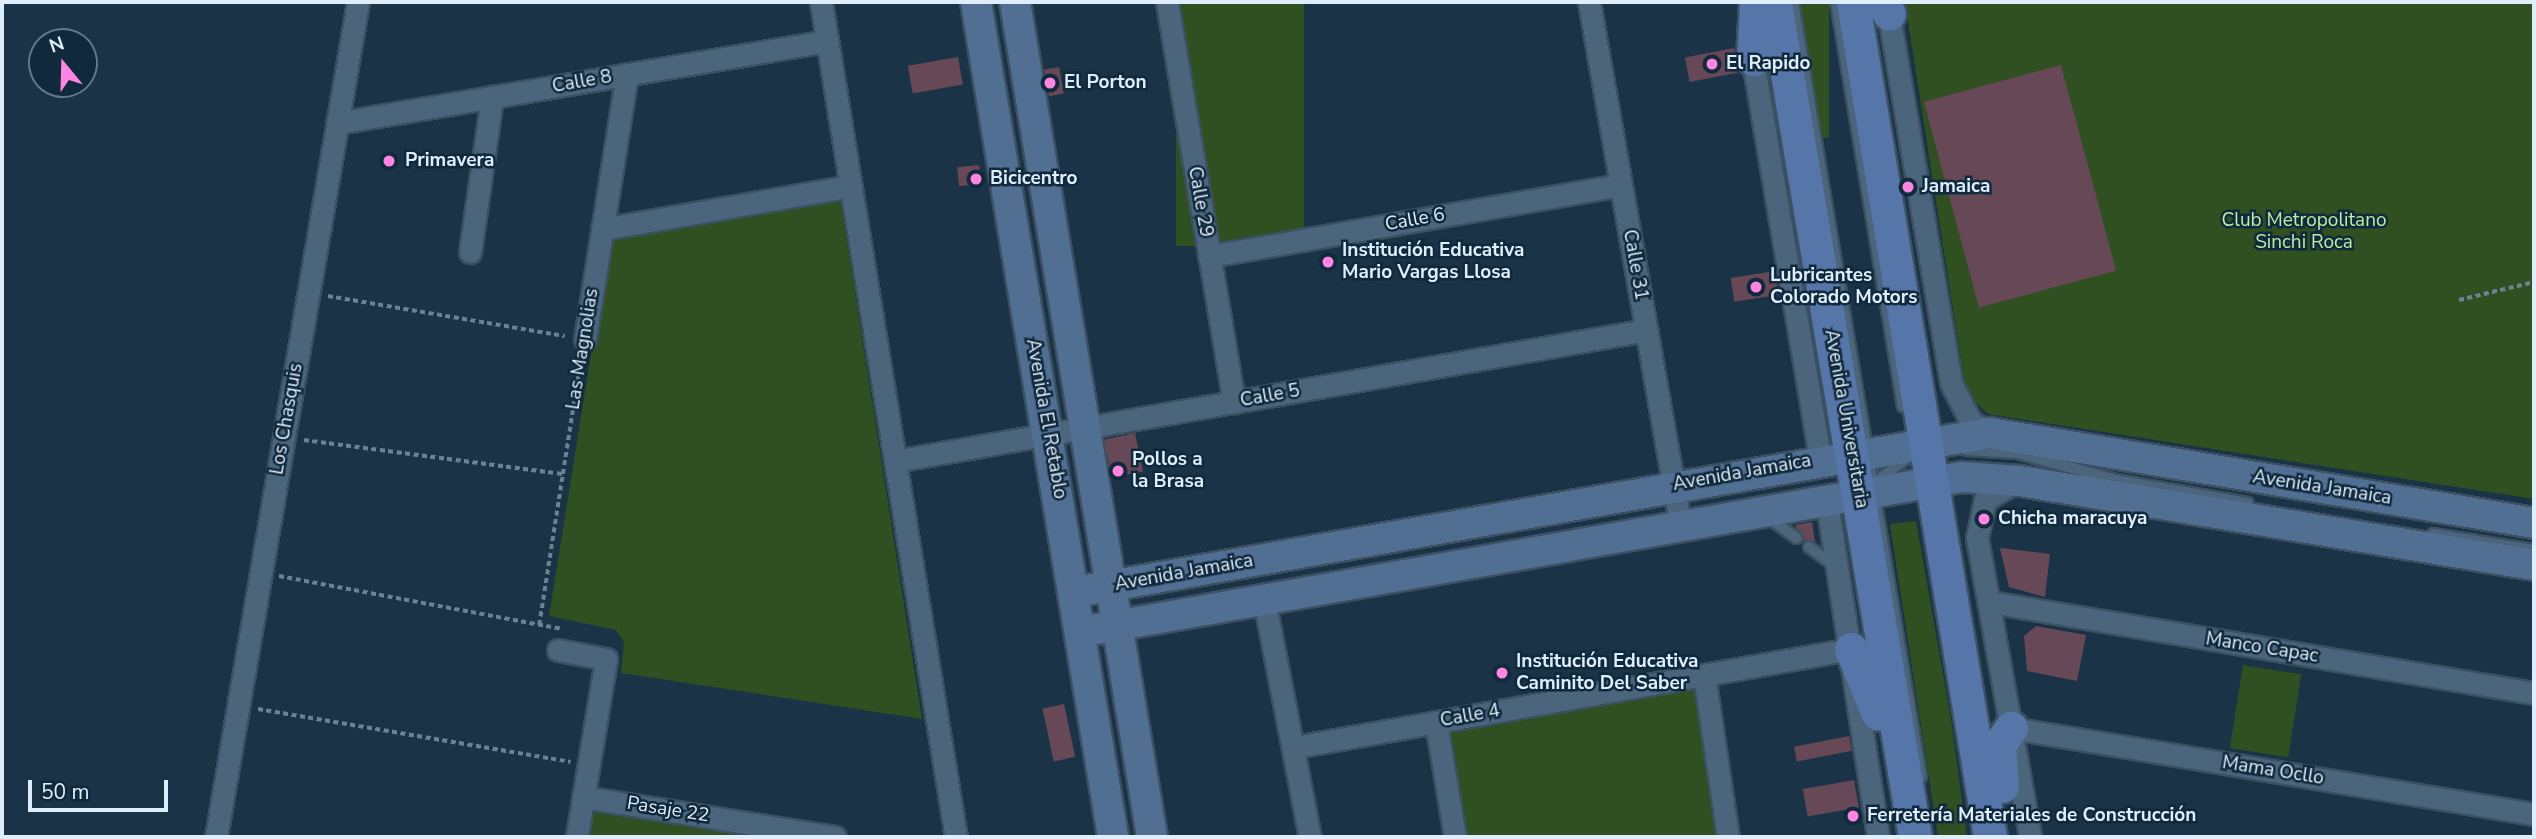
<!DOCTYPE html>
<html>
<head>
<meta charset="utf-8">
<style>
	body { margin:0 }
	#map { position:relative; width:2536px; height:839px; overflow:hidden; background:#1a3346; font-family:"Nunito Sans",sans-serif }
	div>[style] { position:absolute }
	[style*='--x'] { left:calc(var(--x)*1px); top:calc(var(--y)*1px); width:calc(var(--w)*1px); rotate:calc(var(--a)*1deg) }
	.green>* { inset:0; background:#315022; transform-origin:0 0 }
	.building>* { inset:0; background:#664857; transform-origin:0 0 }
	.path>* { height:3.5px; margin-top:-1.75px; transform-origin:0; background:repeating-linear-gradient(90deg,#6c8192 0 5px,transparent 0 8.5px) }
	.roads { filter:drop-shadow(2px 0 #3b5162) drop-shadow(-2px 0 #3b5162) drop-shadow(0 2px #3b5162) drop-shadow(0 -2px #3b5162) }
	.lane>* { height:10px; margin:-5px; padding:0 5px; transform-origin:5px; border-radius:5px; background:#4b667c }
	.street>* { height:21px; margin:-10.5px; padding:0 10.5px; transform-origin:10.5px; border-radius:10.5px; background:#4b667c }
	.secondary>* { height:30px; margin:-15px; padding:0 15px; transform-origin:15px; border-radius:15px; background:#516e93 }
	.primary>* { height:33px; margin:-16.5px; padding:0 16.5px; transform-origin:16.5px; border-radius:16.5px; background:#5676aa }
	.dots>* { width:19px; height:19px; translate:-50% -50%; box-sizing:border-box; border:4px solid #10293c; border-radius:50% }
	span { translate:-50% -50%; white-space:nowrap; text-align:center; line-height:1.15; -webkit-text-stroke:5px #10293c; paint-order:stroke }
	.poi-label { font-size:19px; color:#dfeefb; font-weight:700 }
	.left { translate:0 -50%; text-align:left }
	.street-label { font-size:19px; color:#dfeefb }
	.park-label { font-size:19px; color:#baeea2 }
	.frame { position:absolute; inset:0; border:4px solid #dfeefb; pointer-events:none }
	.north { position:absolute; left:28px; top:28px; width:70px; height:70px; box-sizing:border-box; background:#10293c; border:2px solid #637888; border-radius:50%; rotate:341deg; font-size:19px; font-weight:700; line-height:28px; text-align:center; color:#dfeefb }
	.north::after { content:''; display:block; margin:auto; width:24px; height:32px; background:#fe85e0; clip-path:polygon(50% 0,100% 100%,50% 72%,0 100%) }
	.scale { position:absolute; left:28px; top:780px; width:140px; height:32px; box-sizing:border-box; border:4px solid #dfeefb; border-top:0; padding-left:9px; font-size:21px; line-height:24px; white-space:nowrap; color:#dfeefb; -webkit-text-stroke:5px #10293c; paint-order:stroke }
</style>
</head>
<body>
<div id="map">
	<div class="green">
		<div style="left:1176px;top:2px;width:128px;height:244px"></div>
		<div style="left:1801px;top:2px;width:28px;height:136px"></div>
		<div style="clip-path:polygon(1905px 2px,2534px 2px,2534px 499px,1988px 414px,1966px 393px)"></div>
		<div style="clip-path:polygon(840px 197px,922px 719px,621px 673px,624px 642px,616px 630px,549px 616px,610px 236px)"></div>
		<div style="clip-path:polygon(1916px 521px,1951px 719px,1967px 837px,1938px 837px,1890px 524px)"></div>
		<div style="left:2243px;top:665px;width:59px;height:84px;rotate:9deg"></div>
		<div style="clip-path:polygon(1698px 687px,1719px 837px,1467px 837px,1451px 729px)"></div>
		<div style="clip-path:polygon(587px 803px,803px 837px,582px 837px)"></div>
	</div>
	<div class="building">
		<div style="left:1734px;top:48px;width:25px;height:50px;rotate:79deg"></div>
		<div style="left:958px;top:57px;width:28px;height:51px;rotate:80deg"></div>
		<div style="left:2061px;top:65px;width:213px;height:142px;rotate:75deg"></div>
		<div style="left:1059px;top:67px;width:27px;height:15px;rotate:80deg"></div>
		<div style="left:979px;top:165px;width:19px;height:22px;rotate:84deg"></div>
		<div style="left:1775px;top:271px;width:24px;height:45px;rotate:81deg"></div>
		<div style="left:1135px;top:433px;width:39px;height:32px;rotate:78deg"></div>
		<div style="clip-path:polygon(1812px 522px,1815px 542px,1804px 541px,1795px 525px)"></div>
		<div style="clip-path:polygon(2000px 548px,2050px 554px,2045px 597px,2009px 587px)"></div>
		<div style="clip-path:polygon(2036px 626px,2086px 635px,2077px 681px,2027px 671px,2024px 636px)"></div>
		<div style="left:1064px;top:704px;width:54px;height:22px;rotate:78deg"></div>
		<div style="left:1849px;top:736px;width:15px;height:56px;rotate:79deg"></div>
		<div style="left:1854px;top:780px;width:28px;height:52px;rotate:80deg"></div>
	</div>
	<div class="path">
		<div style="--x:328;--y:296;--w:240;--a:9.6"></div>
		<div style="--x:2459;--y:300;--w:77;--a:-13.5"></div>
		<div style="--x:304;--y:440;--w:261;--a:7.5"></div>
		<div style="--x:279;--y:576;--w:287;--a:10.6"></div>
		<div style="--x:539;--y:625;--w:270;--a:-81.1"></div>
		<div style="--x:258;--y:709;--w:317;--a:9.6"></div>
	</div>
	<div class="roads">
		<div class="lane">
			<div style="--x:1793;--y:2;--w:785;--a:80.61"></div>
			<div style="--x:1836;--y:2;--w:410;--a:80.6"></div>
			<div style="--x:1966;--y:450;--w:51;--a:3.4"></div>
			<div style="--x:2017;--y:453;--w:103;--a:15.3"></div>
			<div style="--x:2116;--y:480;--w:134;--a:9.9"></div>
			<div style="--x:1874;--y:483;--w:39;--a:-37"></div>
			<div style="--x:1769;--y:518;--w:34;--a:36"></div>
			<div style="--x:2433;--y:534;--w:102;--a:9"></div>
			<div style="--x:1809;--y:547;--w:32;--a:36"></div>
		</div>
		<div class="street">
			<div style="--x:821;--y:2;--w:846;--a:80.82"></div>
			<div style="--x:1167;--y:2;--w:406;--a:80.5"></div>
			<div style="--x:1589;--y:2;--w:534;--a:80.08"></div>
			<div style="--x:1887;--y:4;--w:384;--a:80.4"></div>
			<div style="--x:1951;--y:383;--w:44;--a:62.9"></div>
			<div style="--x:1971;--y:422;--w:22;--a:30"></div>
			<div style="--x:1751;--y:49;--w:416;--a:80.4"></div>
			<div style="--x:337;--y:123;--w:497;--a:-9.5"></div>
			<div style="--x:602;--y:229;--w:252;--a:-9.8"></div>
			<div style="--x:470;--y:252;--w:157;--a:-81.9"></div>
			<div style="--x:1209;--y:256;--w:418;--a:-9.8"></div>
			<div style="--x:585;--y:339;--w:268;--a:-81"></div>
			<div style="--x:895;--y:461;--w:762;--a:-9.89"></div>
			<div style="--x:2014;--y:483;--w:34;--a:150"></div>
			<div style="--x:1985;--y:500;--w:39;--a:102"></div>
			<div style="--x:1977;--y:538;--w:304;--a:79.9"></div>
			<div style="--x:1827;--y:503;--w:338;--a:81.3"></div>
			<div style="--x:1264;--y:599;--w:242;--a:79.1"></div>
			<div style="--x:1990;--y:602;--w:552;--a:9.5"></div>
			<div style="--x:558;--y:650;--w:49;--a:10.6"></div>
			<div style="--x:606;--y:659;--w:180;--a:99.3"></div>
			<div style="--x:1704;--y:675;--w:164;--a:81.6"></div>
			<div style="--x:1436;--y:722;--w:117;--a:80.6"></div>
			<div style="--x:2011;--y:728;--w:530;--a:9.34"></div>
			<div style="--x:1295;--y:747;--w:565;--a:-10"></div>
			<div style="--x:583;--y:797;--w:255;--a:9"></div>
			<div style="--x:216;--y:837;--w:847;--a:-80.35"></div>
		</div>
		<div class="secondary">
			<div style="--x:976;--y:2;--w:846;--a:80.68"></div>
			<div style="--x:1015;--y:2;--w:846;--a:80.68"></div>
			<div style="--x:1075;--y:592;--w:929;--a:-9.86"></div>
			<div style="--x:1990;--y:433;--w:551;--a:9.39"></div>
			<div style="--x:1080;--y:632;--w:896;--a:-9.97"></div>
			<div style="--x:1962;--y:477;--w:58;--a:3.9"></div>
			<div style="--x:2020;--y:481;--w:521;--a:9.28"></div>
		</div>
		<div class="primary">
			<div style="--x:1775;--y:2;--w:847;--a:80.48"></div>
			<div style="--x:1853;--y:2;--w:846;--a:80.68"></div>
			<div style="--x:1883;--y:2;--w:13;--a:63"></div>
			<div style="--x:1753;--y:59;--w:57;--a:-87"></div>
			<div style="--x:1851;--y:649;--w:70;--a:67.4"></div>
			<div style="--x:2002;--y:786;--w:41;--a:-94.2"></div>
			<div style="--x:1999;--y:745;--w:21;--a:-55"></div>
		</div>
	</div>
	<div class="dots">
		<div style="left:1712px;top:64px;background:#fe85e0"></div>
		<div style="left:1050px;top:83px;background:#fe85e0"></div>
		<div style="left:389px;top:161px;background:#fe85e0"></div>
		<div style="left:976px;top:179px;background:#fe85e0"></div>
		<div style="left:1908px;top:187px;background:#fe85e0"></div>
		<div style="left:1328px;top:262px;background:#fe85e0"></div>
		<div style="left:1756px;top:287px;background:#fe85e0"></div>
		<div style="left:1118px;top:471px;background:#fe85e0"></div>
		<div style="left:1984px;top:519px;background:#fe85e0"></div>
		<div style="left:1502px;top:673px;background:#fe85e0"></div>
		<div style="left:1853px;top:816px;background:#fe85e0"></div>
	</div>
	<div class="poi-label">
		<span class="left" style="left:1726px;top:64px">El Rapido</span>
		<span class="left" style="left:1064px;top:83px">El Porton</span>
		<span class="left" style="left:405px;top:161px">Primavera</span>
		<span class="left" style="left:990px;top:179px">Bicicentro</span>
		<span class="left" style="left:1922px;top:187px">Jamaica</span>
		<span class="left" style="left:1342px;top:262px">Institución Educativa<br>Mario Vargas Llosa</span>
		<span class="left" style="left:1770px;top:287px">Lubricantes<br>Colorado Motors</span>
		<span class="left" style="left:1132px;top:471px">Pollos a<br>la Brasa</span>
		<span class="left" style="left:1998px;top:519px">Chicha maracuya</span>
		<span class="left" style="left:1516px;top:673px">Institución Educativa<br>Caminito Del Saber</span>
		<span class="left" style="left:1867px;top:816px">Ferretería Materiales de Construcción</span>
	</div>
	<div class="street-label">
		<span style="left:582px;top:82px;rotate:-10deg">Calle 8</span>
		<span style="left:1200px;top:202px;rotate:80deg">Calle 29</span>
		<span style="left:1415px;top:220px;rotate:-10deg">Calle 6</span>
		<span style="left:1635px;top:265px;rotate:80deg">Calle 31</span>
		<span style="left:583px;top:349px;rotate:-81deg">Las Magnolias</span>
		<span style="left:1270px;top:396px;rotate:-10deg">Calle 5</span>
		<span style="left:287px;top:419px;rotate:-80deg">Los Chasquis</span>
		<span style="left:1046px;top:419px;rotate:80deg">Avenida El Retablo</span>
		<span style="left:1846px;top:419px;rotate:80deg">Avenida Universitaria</span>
		<span style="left:1742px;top:473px;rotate:-10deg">Avenida Jamaica</span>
		<span style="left:2322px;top:488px;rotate:9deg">Avenida Jamaica</span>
		<span style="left:1184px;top:573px;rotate:-10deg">Avenida Jamaica</span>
		<span style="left:2262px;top:648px;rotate:9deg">Manco Capac</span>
		<span style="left:1470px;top:716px;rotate:-10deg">Calle 4</span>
		<span style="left:2273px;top:771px;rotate:9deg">Mama Ocllo</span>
		<span style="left:668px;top:810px;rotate:9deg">Pasaje 22</span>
	</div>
	<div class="park-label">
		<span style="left:2304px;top:232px">Club Metropolitano<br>Sinchi Roca</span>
	</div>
	<div class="frame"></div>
	<div class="north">N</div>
	<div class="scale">50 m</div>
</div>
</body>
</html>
